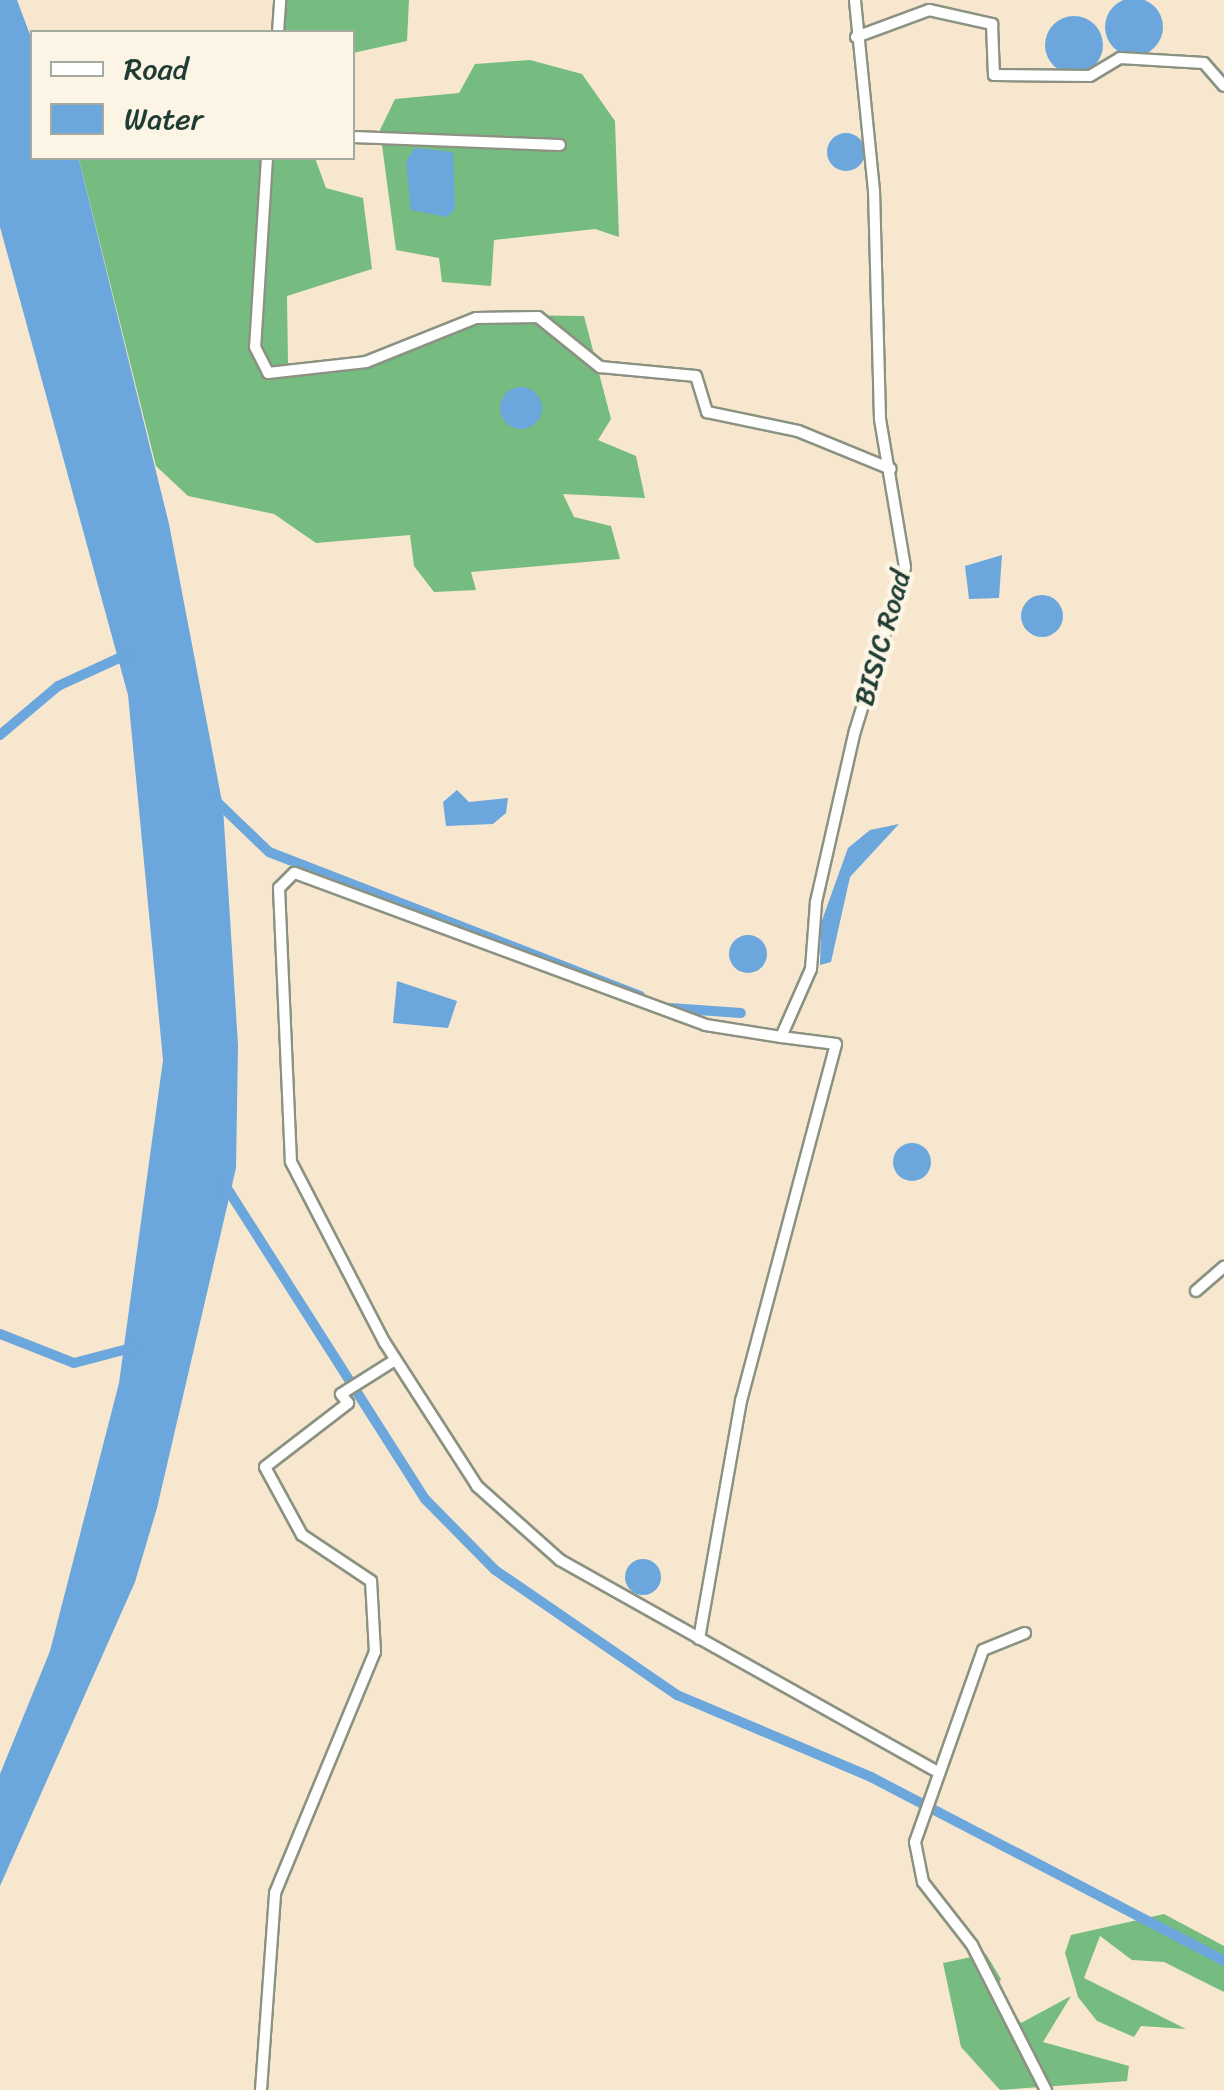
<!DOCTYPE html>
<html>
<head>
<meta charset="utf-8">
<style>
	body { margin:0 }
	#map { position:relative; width:1224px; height:2090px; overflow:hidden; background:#f7e7cf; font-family:Sriracha,sans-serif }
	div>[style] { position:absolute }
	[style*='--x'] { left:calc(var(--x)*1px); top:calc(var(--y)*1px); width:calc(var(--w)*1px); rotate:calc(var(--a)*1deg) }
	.forest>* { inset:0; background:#76bc80 }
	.water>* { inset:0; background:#6ba7dc }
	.round { border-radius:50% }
	.canal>* { height:10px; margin:-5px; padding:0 5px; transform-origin:5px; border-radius:5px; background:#6ba7dc }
	.roads { filter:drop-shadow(2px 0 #8b9282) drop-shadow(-2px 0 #8b9282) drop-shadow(0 2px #8b9282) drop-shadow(0 -2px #8b9282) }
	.street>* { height:10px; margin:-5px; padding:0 5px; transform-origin:5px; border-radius:5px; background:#fff }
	span { translate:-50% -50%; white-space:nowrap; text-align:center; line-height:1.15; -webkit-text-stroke:9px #fcf5e5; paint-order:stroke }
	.street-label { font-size:28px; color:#1f3d34 }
	.legend { position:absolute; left:30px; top:30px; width:325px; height:130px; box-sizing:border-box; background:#fcf5e5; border:2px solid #a4ab9e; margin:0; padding:12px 18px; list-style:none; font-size:30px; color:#1f3d34 }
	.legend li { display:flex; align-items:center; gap:20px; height:50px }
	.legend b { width:50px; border:2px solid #a4ab9e }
</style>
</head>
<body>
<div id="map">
	<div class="forest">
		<div style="clip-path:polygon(282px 0,409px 0,407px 41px,353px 53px,352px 32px,281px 32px)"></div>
		<div style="clip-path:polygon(530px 60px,582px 74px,615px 121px,619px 237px,595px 229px,494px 240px,491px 286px,442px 282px,439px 258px,396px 250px,380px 130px,395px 99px,459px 93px,475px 64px)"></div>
		<div style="clip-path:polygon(315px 158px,326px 188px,363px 198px,372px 269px,287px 296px,288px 363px,358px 370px,433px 331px,503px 315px,584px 316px,611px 419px,598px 440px,636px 456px,645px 498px,563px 494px,574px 517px,611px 526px,620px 559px,471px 572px,476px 590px,434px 592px,414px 566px,410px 535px,316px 543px,274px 514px,188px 496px,156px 466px,79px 160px)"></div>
		<div style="clip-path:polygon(1164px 1914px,1224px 1946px,1224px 1992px,1164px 1962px,1132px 1960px,1100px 1936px,1084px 1978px,1186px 2029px,1141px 2026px,1134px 2037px,1097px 2021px,1078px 1997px,1065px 1953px,1071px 1935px)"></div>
		<div style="clip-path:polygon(986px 1954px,1001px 1979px,996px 1990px,1021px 2023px,1071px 1996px,1043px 2042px,1129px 2066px,1127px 2081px,1000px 2090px,961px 2047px,943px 1963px)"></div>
	</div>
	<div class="water">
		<div class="round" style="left:1105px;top:-2px;width:58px;height:58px"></div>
		<div style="clip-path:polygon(0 0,17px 0,32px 40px,32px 158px,79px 160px,169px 524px,223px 807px,238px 1045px,236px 1168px,157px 1508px,135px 1582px,0 1886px,0 1774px,50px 1651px,119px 1383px,163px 1060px,128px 695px,0 227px)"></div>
		<div class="round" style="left:1045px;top:16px;width:58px;height:58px"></div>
		<div class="round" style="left:827px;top:133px;width:38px;height:38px"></div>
		<div style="clip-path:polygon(415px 148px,453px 152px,455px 209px,447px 217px,411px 210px,406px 161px)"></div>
		<div class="round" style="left:500px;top:387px;width:42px;height:42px"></div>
		<div style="clip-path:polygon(1002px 555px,999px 598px,969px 599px,965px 566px)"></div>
		<div class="round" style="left:1021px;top:595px;width:42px;height:42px"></div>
		<div style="clip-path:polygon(457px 790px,469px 802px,508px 798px,506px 813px,493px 824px,446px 826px,443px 802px)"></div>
		<div style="clip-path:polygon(899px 824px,850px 877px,831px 962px,820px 965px,821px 923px,848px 848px,870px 830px)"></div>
		<div class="round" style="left:729px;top:935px;width:38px;height:38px"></div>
		<div style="clip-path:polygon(397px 981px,457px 1001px,448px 1028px,393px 1023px)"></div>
		<div class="round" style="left:893px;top:1143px;width:38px;height:38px"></div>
		<div class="round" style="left:625px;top:1559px;width:36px;height:36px"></div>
	</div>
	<div class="canal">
		<div style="--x:0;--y:735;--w:76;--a:-40.2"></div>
		<div style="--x:58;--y:686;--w:79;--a:-24.6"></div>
		<div style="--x:215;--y:800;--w:75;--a:43.9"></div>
		<div style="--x:269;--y:852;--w:398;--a:21.2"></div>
		<div style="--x:670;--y:1008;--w:71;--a:4"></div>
		<div style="--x:223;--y:1182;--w:376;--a:57.5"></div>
		<div style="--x:425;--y:1499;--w:100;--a:45.4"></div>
		<div style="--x:495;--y:1570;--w:221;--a:34.5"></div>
		<div style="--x:677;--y:1695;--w:211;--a:22.9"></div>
		<div style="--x:871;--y:1777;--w:398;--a:27.5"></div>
		<div style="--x:0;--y:1334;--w:79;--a:21.4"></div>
		<div style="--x:74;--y:1363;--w:63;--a:-14.7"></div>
	</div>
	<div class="roads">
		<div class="street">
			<div style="--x:278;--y:32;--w:32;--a:-86"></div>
			<div style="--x:856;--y:37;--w:78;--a:-20.3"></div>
			<div style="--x:929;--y:10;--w:65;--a:12.5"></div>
			<div style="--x:992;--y:24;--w:51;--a:87.8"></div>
			<div style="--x:994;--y:75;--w:96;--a:0.6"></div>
			<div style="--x:1090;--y:76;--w:35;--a:-31"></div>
			<div style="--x:1120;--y:58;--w:84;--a:3.4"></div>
			<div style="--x:1204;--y:63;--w:30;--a:49"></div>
			<div style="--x:352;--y:137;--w:208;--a:2.2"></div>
			<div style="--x:267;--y:158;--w:189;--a:93.6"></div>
			<div style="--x:255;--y:347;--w:29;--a:63"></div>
			<div style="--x:268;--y:373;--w:99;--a:-6.4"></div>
			<div style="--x:366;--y:362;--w:118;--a:-21.8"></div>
			<div style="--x:476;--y:318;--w:62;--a:-0.9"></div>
			<div style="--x:538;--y:317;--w:80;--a:38.9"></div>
			<div style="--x:600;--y:367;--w:96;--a:5.4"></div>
			<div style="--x:696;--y:376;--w:38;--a:73"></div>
			<div style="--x:707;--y:412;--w:93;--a:11.8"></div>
			<div style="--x:798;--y:431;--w:100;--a:22.2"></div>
			<div style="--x:781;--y:1037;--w:76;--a:-170.9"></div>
			<div style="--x:706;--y:1025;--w:439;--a:-159.7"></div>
			<div style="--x:294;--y:873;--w:21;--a:135"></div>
			<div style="--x:279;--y:888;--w:274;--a:87.5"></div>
			<div style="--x:291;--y:1162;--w:204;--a:62.6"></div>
			<div style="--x:385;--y:1343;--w:170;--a:57.2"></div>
			<div style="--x:477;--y:1486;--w:111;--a:41.7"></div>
			<div style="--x:560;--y:1560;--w:429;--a:29.3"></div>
			<div style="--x:1196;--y:1291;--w:37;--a:-41"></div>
			<div style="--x:1025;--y:1633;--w:45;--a:158"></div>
			<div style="--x:983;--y:1650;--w:204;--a:109.5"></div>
			<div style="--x:915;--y:1842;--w:41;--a:78.7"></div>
			<div style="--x:923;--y:1882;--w:80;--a:52.1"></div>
			<div style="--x:972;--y:1945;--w:163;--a:63"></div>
			<div style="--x:699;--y:1639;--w:242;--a:-80"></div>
			<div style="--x:741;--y:1401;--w:369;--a:-75.1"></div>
			<div style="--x:836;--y:1044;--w:55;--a:-172.7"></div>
			<div style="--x:781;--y:1037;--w:74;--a:-66.2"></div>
			<div style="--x:811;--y:969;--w:67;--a:-85.7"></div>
			<div style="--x:816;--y:902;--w:175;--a:-77.2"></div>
			<div style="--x:855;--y:731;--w:171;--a:-73"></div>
			<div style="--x:905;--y:567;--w:150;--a:-99.6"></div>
			<div style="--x:880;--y:419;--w:228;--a:-91.5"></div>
			<div style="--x:874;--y:191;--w:192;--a:-95.7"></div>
			<div style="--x:261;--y:2090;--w:197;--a:-85.9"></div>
			<div style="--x:275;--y:1893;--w:261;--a:-67.5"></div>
			<div style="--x:375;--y:1652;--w:71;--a:-93.2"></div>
			<div style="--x:371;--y:1581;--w:83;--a:-146.3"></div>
			<div style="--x:302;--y:1535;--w:77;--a:-118.6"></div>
			<div style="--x:265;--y:1467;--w:105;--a:-37.6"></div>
			<div style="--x:348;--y:1403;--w:11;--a:-128"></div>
			<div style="--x:341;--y:1394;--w:64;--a:-32.2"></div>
		</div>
	</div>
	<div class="street-label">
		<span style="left:882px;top:638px;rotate:-74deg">BISIC Road</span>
	</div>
	<ul class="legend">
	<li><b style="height:12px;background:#fff"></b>Road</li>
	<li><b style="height:28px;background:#6ba7dc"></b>Water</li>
	</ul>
</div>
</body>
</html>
